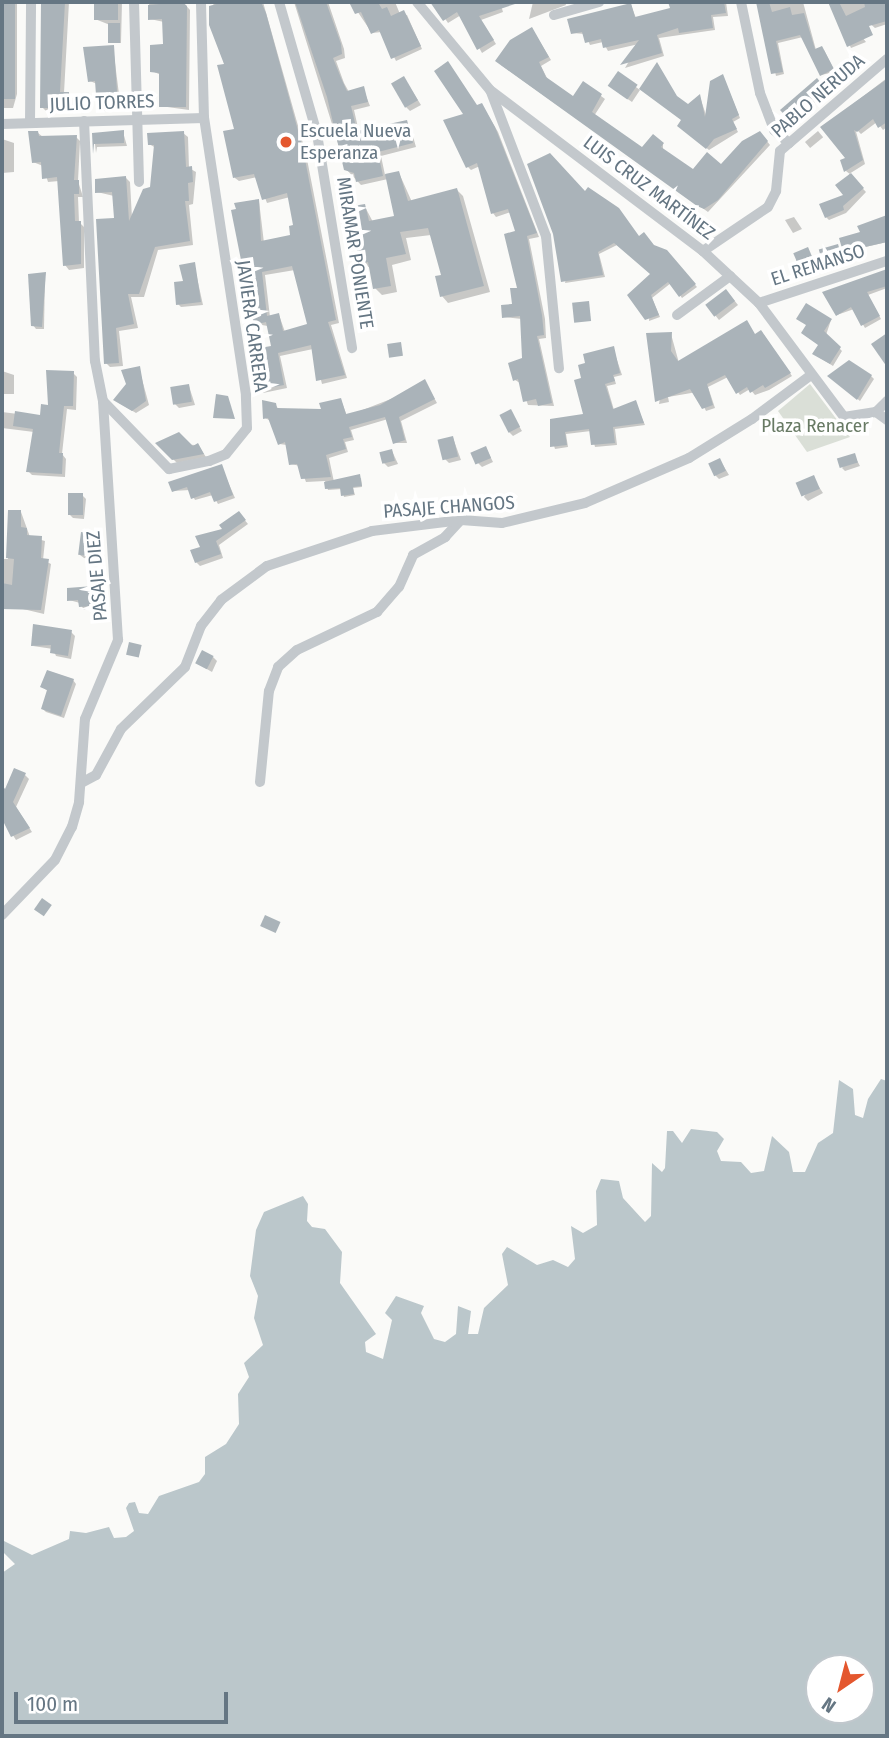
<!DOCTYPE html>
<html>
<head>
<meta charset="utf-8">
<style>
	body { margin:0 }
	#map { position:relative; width:889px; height:1738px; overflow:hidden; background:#fafaf8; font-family:"Fira Sans Condensed",sans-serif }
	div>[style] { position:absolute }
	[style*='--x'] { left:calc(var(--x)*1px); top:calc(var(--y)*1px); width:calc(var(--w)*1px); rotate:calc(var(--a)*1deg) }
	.green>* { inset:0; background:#dadfd7 }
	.water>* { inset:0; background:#bbc7cb }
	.shadow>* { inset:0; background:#0003; transform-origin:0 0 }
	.building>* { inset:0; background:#aab3b9; transform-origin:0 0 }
	.street>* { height:10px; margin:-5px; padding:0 5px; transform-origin:5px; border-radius:5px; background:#c3c8cc }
	.dots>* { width:19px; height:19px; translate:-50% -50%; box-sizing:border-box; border:4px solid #fff; border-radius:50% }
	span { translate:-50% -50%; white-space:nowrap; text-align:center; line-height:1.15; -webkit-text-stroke:7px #fff; paint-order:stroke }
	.street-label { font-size:19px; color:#657683 }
	.poi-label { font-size:19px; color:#657683 }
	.left { translate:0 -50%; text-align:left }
	.park-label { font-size:19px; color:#687a64 }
	.frame { position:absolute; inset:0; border:4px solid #657683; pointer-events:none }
	.north { position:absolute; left:805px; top:1654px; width:70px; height:70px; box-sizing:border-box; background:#fff; border:2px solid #c1c8cd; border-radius:50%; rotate:215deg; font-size:19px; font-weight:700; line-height:28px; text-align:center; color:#657683 }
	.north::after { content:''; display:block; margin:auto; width:24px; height:32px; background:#e4572e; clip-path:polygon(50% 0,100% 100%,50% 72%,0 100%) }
	.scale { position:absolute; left:14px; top:1692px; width:214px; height:32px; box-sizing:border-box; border:4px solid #657683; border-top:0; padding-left:9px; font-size:21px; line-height:24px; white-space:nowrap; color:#657683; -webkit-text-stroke:5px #fff; paint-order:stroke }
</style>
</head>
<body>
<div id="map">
	<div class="green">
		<div style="clip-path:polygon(810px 384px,850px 437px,807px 452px,778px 411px)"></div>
	</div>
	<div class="water">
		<div style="clip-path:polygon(evenodd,881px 1079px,887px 1081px,887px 1736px,2px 1736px,2px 1573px,15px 1564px,2px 1551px,2px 1540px,32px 1555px,69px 1539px,70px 1531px,86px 1533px,109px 1527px,114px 1538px,126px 1537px,134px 1531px,126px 1508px,129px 1503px,135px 1502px,139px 1513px,148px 1514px,159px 1496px,199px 1482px,205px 1474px,205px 1457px,226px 1444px,239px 1424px,238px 1394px,249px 1377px,244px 1363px,263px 1345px,254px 1318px,258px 1296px,250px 1276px,256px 1230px,264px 1212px,303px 1196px,308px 1204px,307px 1221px,312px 1227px,325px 1229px,342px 1252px,340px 1283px,376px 1334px,365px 1342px,366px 1352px,383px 1359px,392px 1320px,385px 1313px,396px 1296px,424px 1306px,421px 1313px,434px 1339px,445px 1342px,456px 1334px,458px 1306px,471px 1311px,468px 1334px,478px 1334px,484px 1308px,508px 1285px,502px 1254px,507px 1247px,537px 1265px,553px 1260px,568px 1267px,575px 1259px,571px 1226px,583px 1233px,597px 1225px,596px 1191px,601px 1179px,619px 1181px,623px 1198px,645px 1222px,651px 1216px,652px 1163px,662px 1172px,665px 1168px,667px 1131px,673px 1131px,682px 1143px,691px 1129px,717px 1132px,724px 1139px,717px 1151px,721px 1161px,741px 1162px,751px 1173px,764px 1171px,772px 1136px,789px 1152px,793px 1172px,805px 1172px,818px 1143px,833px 1133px,839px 1080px,853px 1089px,855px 1115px,863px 1118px,868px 1099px,881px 1079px,819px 1668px,861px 1668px,861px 1710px,819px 1710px,819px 1668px)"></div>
	</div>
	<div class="shadow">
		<div style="clip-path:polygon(2px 2px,17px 2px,17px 94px,13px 108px,2px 108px)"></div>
		<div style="clip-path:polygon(43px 2px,69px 2px,64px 93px,73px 98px,73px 112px,47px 112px,42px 107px)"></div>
		<div style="clip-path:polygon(95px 2px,122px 2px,121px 43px,111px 43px,110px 25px,95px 19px)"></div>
		<div style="clip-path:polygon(149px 2px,183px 2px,190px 10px,189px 110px,160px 106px,161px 75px,152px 71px,164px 46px,164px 22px,150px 19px)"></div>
		<div style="clip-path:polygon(evenodd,213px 2px,263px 2px,306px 154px,339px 323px,331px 325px,347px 378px,322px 384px,313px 349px,280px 356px,287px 388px,263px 393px,259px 389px,273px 347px,268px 326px,255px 324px,259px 201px,264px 243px,292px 236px,295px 226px,290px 197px,267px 203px,257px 177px,239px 181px,235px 178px,236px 130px,213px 2px,295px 270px,309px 325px,285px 332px,279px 315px,270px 317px,265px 275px,295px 270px)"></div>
		<div style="clip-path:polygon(294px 2px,328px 2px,344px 49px,345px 58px,336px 61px,344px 83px,349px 92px,363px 88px,370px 106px,354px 110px,359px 132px,406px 122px,410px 126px,416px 147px,381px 156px,385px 175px,399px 173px,412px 202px,457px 190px,463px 196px,490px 292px,448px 303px,442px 296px,443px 276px,431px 235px,406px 238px,411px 260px,392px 265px,397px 292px,382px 295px,375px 288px,372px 269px,362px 263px,364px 205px,373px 222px,396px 217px,388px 179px,361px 185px,346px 169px)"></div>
		<div style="clip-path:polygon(351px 2px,395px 2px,400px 14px,407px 15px,422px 49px,396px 61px,382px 32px,372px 33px)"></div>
		<div style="clip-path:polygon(434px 2px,500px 2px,503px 12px,481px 20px,496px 44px,482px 53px,461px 15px,448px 23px)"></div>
		<div style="clip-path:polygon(533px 2px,565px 2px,566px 5px,529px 19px)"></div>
		<div style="clip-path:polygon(670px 2px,726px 2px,728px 16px,713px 17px,715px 30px,659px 38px,664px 56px,625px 68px,639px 44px,608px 51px,603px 42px,590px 45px,585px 34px,572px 33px,631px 5px,636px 18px,672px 10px)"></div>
		<div style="clip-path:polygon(760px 2px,803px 2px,816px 50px,824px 50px,835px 72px,821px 75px,803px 37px,778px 43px,784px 74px,776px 76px)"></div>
		<div style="clip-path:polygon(830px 2px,887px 2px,887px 24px,875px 28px,859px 14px,851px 23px,866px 42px,851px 48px)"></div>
		<div style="clip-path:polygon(532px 29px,551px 60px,541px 66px,548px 80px,573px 99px,584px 84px,601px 96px,605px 99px,594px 116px,643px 149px,663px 144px,663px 151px,693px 171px,721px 167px,763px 136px,770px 145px,708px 212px,501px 65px)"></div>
		<div style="clip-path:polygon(113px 47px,121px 110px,102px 111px,97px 84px,90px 81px)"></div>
		<div style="clip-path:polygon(618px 74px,640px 90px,632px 102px,613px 89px)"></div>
		<div style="clip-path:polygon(723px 76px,740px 118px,733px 122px,738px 132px,709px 150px,679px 126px,683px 120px,678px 99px,688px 106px,700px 97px,707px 118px)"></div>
		<div style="clip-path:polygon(404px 78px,421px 105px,410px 111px,406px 107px)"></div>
		<div style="clip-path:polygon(887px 78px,887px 110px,882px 115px,887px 127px,883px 130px,877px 122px,861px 134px,855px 128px,865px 164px,849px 174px,866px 192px,846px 213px,829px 220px,826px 217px,845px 195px,851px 175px,846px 171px,848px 159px,823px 127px)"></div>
		<div style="clip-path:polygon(817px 80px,826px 91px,794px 123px,783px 111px)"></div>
		<div style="clip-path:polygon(482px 105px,498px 132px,539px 237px,529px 239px,545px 319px,546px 338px,539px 339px,554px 406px,528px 405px,520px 383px,515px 380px,524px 359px,522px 319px,504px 317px,514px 305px,519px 289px,517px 232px,511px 212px,496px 217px,493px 213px,480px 166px,471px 170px,468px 167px,466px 115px)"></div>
		<div style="left:818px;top:131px;width:8px;height:17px;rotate:50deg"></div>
		<div style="clip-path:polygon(123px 132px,127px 146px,97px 147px,96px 153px,94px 135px)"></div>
		<div style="clip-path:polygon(38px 133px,43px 137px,76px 137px,80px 141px,78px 181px,83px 197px,78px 197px,79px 222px,84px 227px,84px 268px,69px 270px,65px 265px,59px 181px,48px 182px,43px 166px,33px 162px)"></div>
		<div style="clip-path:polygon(183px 133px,188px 137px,189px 168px,196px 172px,193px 204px,189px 205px,193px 245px,158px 250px,144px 297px,131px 297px,138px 328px,119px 331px,123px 366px,110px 367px,106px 363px,116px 220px,114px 196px,97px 192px,126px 178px,130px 182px,132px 218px,152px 189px,156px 148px,149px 144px)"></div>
		<div style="clip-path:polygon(2px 139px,14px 143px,14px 172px,2px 173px)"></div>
		<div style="clip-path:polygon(586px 194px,639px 238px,666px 252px,697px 287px,682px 298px,671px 283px,652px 298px,660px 317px,649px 321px,652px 274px,617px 245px,599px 254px,605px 277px,565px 283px)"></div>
		<div style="clip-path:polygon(794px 217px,802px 229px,793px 233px,785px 220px)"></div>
		<div style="clip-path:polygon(887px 217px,887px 242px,844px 252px,862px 233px,860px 227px)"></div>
		<div style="clip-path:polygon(839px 247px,843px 259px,826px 264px,825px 262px)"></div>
		<div style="clip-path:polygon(194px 264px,203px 305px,181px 307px,178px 304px)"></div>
		<div style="clip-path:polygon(887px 271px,887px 288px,868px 295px,881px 319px,865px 328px,854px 309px,837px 315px,825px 293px)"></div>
		<div style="clip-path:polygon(45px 274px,44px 329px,36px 329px,33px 325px)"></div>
		<div style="clip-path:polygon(730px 295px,738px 305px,719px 320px,707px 305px)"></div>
		<div style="clip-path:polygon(831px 320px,826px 335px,842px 351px,833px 366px,817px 356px,820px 345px,806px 336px)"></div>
		<div style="clip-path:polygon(671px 334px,679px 363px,764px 335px,792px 376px,769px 390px,755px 395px,750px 389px,740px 395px,728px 377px,708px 387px,715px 408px,706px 411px,697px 392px,668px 397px,669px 402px,659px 404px)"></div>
		<div style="clip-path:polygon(613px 348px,622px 375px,614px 377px,616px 384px,607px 386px,614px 410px,635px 402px,645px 425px,615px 429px,617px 445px,595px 447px,591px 431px,566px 434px,568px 447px,555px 449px,550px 433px,586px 415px,583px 379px)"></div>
		<div style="clip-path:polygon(139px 368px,149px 405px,136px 413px,119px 403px)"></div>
		<div style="clip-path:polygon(2px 371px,14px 375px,14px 394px,2px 394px)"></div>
		<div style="clip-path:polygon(73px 373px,77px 377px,76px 410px,67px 409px,62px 454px,66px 459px,65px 477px,32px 475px,28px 471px,34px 432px,2px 428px,2px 412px,42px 417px)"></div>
		<div style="clip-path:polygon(830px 376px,871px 376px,874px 379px,860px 401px)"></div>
		<div style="clip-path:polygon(427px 385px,437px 403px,401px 421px,407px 443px,395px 443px,388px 419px,351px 430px,354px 440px,345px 442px,348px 452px,329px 458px,334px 482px,361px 478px,362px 487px,353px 488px,355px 495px,344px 497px,342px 489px,328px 490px,325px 481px,306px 482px,300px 466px,291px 464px,287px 445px,279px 444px,271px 421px,265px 418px,275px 404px,279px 410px,323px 411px,341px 400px,347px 416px)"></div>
		<div style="clip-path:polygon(189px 386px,195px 405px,179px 408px,175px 404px)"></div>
		<div style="clip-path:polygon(510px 411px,522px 431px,513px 436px,509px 432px)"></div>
		<div style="clip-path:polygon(453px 438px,461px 460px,449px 463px,445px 459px)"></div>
		<div style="clip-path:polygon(158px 444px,198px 445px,206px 457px,177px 463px)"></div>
		<div style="clip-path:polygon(486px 448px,493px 462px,482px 467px,478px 463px)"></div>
		<div style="clip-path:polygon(392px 451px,398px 464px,388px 467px,384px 463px)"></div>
		<div style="clip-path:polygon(854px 455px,860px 466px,845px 471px,842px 468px)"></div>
		<div style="clip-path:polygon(720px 460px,729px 475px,719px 479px,715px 475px)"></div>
		<div style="clip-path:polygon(221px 466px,235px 498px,218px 504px,213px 495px,195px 500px,190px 490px,173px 491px)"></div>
		<div style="clip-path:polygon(813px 478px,823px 493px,808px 501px,804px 497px)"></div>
		<div style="clip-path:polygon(82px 495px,86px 499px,84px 519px,73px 518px,69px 514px)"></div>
		<div style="clip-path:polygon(10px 512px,21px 512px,30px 537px,45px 541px,43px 560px,51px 564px,44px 614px,2px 604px,2px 559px,8px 559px)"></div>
		<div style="clip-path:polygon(242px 517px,248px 524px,219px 545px,223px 558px,200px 566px,196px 562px,203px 548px)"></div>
		<div style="clip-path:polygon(96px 536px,100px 540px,97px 560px,84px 558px,80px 555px)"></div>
		<div style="clip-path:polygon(93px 587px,98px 609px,84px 610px,80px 603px,69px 600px)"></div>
		<div style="clip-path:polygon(71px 632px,75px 636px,71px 659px,56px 656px,53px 649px,33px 646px)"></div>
		<div style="clip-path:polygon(213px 657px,217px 661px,212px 672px,198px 664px)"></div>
		<div style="clip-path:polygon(73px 680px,76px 684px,64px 718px,46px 712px,43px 709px,48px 691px,42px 687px)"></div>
		<div style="clip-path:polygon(25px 775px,29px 779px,16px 807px,32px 832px,16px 840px,2px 818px,2px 796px)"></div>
	</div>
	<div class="building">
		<div style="left:2px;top:2px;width:13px;height:97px"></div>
		<div style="clip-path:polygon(41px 2px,65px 2px,60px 92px,69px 92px,69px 108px,40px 108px)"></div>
		<div style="left:94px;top:2px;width:24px;height:18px"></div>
		<div style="clip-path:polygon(182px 2px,187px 6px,186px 107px,159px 107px,159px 73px,150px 72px,150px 45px,163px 44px,162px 19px,148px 20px,148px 5px)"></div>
		<div style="clip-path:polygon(evenodd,224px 2px,261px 2px,266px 13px,303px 149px,336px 320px,328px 322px,345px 375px,316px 381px,311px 345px,278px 353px,284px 385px,257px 390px,249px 350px,271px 346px,266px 322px,254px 325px,231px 210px,236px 209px,234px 203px,259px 199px,261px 241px,290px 235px,289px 226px,293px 225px,287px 193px,262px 200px,254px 174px,233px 178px,223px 131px,234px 129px,217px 65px,224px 64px,209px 25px,209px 6px,224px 2px,292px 266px,307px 324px,283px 331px,279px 313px,267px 316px,262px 272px,292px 266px)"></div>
		<div style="clip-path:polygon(295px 2px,326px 2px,341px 44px,342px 54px,333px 58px,341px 78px,347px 91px,364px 86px,368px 102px,351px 106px,357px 131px,407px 120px,413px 143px,378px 152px,383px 176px,356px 182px,354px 173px,344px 170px,327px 97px)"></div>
		<div style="clip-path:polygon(349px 2px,384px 2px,379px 4px,382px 9px,387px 7px,391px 16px,404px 10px,421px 46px,391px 59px,379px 30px,371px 34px,361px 12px,355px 14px)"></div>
		<div style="clip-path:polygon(430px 2px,515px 2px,515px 4px,479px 16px,494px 40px,477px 50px,457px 12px,443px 21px)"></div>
		<div style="clip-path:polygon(668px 2px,724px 2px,726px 13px,711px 15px,713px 28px,679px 33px,678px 28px,657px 35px,662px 53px,620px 65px,639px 40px,603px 48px,601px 39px,585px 43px,582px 32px,571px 34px,567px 19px,631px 3px,635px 17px,670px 8px)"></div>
		<div style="clip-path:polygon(756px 2px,769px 2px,772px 12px,790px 7px,792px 15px,804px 13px,815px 49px,822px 46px,834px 69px,820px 76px,800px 35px,776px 41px,783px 72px,771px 74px)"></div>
		<div style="clip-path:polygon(828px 2px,839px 2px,846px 16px,865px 7px,864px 2px,887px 2px,887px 21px,869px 26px,873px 35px,847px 47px)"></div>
		<div style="left:108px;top:23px;width:12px;height:20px"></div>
		<div style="clip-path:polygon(532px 27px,549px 57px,539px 62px,546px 77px,573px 96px,583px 81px,602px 94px,592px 112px,642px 147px,653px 134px,664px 143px,661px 147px,693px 169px,707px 152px,721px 164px,742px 141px,760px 131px,768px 141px,718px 200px,704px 209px,697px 206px,495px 61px,510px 40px)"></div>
		<div style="clip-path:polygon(114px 45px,118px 107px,97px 109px,95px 81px,88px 82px,83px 47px)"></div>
		<div style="clip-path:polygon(448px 61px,477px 105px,482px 103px,495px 127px,537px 233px,527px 236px,542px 315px,544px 335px,537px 336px,552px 403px,538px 406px,536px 399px,523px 402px,518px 379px,513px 381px,508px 363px,522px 358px,520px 316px,502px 318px,501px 305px,512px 304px,510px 288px,517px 288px,504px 234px,515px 231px,508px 209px,491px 214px,477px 163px,466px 168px,443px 120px,463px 114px,434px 71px)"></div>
		<div style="clip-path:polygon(657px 62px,677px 96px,688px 104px,700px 94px,705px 117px,710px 81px,723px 74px,739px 115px,732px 119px,737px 129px,714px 139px,706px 149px,677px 126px,681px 120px,639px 89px)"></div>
		<div style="left:618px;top:71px;width:24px;height:18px;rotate:35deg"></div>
		<div style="left:404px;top:76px;width:28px;height:15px;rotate:60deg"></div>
		<div style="clip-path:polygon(817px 78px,824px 87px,790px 121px,780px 110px)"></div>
		<div style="clip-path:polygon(887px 79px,887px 122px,878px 128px,873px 119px,857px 132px,854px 130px,863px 160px,844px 172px,840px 160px,845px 158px,820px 127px)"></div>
		<div style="clip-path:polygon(124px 130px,124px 143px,94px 144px,93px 154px,92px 133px)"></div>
		<div style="clip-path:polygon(28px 131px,38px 131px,39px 136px,77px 135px,74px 180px,79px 180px,79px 194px,74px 194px,75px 221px,81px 221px,81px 264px,63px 266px,57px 177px,42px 179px,41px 162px,32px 163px)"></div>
		<div style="clip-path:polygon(184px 131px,186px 167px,192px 166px,193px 182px,188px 183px,189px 201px,185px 201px,190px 241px,155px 247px,139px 294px,128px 294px,134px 324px,116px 328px,119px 363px,104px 364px,96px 219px,114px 218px,112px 192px,95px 193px,95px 179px,126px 176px,129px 221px,143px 189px,150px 187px,154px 145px,148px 145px,147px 133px)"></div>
		<div style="clip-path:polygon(550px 153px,585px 191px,588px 187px,619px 208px,639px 236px,644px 232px,654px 245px,667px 250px,696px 284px,679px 297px,668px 282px,651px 295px,659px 315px,645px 320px,627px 295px,650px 274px,614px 243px,598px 252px,603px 275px,561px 282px,553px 234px,527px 164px)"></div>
		<div style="clip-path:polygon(399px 171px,408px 201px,457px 188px,484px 286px,440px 297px,435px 276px,441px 275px,428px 228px,400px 232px,406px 254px,386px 258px,391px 286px,373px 289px,368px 262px,360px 264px,347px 207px,365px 204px,369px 221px,394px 216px,385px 174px)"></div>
		<div style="clip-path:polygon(851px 173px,864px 188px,843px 206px,844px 210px,825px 218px,819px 204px,843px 195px,835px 185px)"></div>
		<div style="clip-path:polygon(887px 215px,887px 242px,843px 252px,839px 238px,860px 232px,857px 226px)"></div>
		<div style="left:838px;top:244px;width:15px;height:20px;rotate:74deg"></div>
		<div style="left:808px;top:247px;width:15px;height:16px;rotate:67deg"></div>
		<div style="clip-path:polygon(195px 262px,201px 302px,176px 305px,174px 282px,183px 281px,179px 265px)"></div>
		<div style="clip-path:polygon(887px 269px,887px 286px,867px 292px,880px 316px,861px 326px,851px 307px,836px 316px,822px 292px)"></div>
		<div style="clip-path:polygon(46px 272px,42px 327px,31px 326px,28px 274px)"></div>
		<div style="left:726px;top:289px;width:15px;height:26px;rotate:53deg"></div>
		<div style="left:589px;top:301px;width:20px;height:17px;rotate:84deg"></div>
		<div style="clip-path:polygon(806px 303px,832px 319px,824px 331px,841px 347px,830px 364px,812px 354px,818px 345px,801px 333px,806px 325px,796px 319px)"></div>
		<div style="clip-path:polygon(747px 320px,755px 334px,761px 330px,791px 373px,765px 388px,763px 385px,750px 393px,747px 387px,736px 394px,725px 375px,707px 384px,713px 405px,702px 409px,690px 389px,655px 402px,646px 333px,672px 332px,671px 351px,678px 361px)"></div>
		<div style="clip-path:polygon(887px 333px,887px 367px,871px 344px)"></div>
		<div style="left:401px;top:342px;width:14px;height:14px;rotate:82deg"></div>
		<div style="clip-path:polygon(614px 346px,620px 373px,613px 375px,615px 381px,605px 384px,613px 409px,636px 400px,644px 423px,613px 427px,615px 443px,591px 445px,589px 429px,565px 432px,567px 445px,550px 447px,550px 419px,583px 414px,574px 380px,581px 378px,578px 365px,585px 363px,583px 354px)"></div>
		<div style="clip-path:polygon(849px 360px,872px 375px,857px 400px,827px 376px)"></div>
		<div style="clip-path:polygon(140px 366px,146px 401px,132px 411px,113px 400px,126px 384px,121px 370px)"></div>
		<div style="clip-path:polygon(46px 370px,74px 371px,73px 406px,64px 406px,59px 453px,63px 453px,62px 474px,26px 472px,33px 429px,13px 426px,15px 411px,40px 415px,41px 404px,48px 405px)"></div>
		<div style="clip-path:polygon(425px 379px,435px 399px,399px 417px,405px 440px,393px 444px,385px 417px,349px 427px,352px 437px,343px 439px,346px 449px,326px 455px,331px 477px,301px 479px,297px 464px,289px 465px,285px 442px,278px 445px,268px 418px,263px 419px,262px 400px,276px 403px,277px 408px,321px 409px,319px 403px,341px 398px,346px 414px,380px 405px)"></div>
		<div style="left:189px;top:384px;width:18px;height:19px;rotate:81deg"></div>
		<div style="clip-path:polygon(216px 394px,228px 396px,235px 419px,213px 418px)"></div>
		<div style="left:511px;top:409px;width:20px;height:13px;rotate:63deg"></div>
		<div style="clip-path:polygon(179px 432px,193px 446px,198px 443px,204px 454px,172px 460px,155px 443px)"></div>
		<div style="left:453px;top:436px;width:21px;height:16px;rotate:76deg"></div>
		<div style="left:486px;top:446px;width:13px;height:17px;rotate:67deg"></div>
		<div style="left:392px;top:449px;width:12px;height:13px;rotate:76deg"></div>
		<div style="left:855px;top:453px;width:10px;height:19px;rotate:73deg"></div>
		<div style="left:720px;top:458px;width:14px;height:13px;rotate:65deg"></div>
		<div style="clip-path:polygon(222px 464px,233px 495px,214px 502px,210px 492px,191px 499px,187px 487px,172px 492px,168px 482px)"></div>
		<div style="clip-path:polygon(360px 474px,362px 486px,353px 487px,354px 494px,341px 496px,340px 488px,325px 489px,324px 482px)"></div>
		<div style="left:814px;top:475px;width:15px;height:20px;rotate:67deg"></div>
		<div style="left:68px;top:493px;width:15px;height:22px"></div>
		<div style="clip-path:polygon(8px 510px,21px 510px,21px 527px,27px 528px,27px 535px,42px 536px,41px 558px,49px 559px,41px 610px,2px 609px,2px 583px,12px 585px,14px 559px,6px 558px)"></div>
		<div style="clip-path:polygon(239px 511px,246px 520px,216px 541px,221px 554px,195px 563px,190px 550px,200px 547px,195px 536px,222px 529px,219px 525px)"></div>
		<div style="left:81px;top:532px;width:16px;height:23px;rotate:7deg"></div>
		<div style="clip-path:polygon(94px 586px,95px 606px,79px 607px,78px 600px,67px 601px,67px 588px)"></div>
		<div style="clip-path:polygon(33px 624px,72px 630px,68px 656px,50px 653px,51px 645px,31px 646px)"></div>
		<div style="left:129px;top:642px;width:13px;height:13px;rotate:13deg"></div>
		<div style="left:202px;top:650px;width:13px;height:15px;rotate:27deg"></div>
		<div style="clip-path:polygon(47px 670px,74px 679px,61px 716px,41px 709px,47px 690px,40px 687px)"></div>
		<div style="clip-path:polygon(14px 768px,26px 773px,13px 802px,30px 828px,11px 837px,4px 823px,2px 828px,2px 785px,5px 789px)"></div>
		<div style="left:42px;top:898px;width:12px;height:14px;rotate:35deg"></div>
		<div style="left:265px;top:915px;width:17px;height:12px;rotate:24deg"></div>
	</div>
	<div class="street">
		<div style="--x:134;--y:2;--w:180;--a:88.4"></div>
		<div style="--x:279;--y:2;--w:137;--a:73.9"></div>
		<div style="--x:317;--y:134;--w:217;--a:80.7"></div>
		<div style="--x:417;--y:2;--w:114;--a:50.3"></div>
		<div style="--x:490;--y:90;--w:267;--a:37.1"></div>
		<div style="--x:703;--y:251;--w:76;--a:42.9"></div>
		<div style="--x:759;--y:303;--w:142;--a:53.3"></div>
		<div style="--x:844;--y:417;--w:32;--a:-9"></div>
		<div style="--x:876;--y:412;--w:16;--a:-45"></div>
		<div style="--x:741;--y:2;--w:93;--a:78.2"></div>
		<div style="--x:760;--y:93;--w:40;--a:69"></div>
		<div style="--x:774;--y:130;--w:20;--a:41"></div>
		<div style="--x:554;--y:15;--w:47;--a:-16.1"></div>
		<div style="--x:491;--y:92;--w:154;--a:69.1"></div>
		<div style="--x:546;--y:236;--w:133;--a:84.4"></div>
		<div style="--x:84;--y:121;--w:240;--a:87.4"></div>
		<div style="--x:95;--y:361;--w:41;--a:78.7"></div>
		<div style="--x:103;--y:401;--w:95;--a:45.9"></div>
		<div style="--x:169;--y:469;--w:41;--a:-11.3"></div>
		<div style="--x:209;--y:461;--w:18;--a:-22"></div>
		<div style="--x:226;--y:454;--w:33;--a:-51"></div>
		<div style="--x:247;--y:428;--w:33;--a:-92"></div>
		<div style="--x:246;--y:395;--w:280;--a:-98.6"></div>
		<div style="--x:204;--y:118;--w:116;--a:-91.5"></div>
		<div style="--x:30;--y:123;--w:121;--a:-89.5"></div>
		<div style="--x:2;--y:124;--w:202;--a:-1.7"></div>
		<div style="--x:703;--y:251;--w:78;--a:-34.1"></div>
		<div style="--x:768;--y:207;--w:18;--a:-63"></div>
		<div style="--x:776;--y:191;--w:40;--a:-84.3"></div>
		<div style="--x:780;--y:151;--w:141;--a:-40.7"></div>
		<div style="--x:759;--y:303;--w:135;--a:-18.2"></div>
		<div style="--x:677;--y:315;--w:66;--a:-36.3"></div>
		<div style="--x:876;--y:412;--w:14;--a:36"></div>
		<div style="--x:260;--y:782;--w:91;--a:-84.4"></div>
		<div style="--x:269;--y:691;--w:26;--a:-69"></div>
		<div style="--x:278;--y:667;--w:25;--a:-42"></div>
		<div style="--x:297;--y:650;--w:89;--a:-25.4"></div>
		<div style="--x:377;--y:612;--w:33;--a:-49"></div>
		<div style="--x:399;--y:587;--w:35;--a:-66"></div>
		<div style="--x:413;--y:555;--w:37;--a:-29"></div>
		<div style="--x:445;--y:537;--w:23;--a:-47"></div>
		<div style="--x:81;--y:783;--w:17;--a:-28"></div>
		<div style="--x:96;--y:775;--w:52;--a:-61.5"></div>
		<div style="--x:121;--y:729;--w:89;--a:-44.1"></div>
		<div style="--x:185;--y:667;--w:44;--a:-68.7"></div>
		<div style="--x:201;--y:626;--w:33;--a:-52"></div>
		<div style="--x:221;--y:600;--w:57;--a:-36.5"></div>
		<div style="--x:267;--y:566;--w:111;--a:-18.4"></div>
		<div style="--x:372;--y:531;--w:90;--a:-7"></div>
		<div style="--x:461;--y:520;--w:41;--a:4.2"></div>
		<div style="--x:502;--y:523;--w:85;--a:-13.5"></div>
		<div style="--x:585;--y:503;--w:113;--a:-23.4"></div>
		<div style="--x:689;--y:458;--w:74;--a:-31.8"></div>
		<div style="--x:752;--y:419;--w:74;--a:-36.7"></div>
		<div style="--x:2;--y:915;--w:76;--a:-46.1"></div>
		<div style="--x:55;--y:860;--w:37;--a:-63"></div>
		<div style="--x:72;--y:827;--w:26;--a:-74"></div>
		<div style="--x:79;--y:802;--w:83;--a:-85.9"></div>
		<div style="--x:85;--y:719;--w:86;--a:-67.3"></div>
		<div style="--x:118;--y:640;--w:239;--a:-93.6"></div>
	</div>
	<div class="dots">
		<div style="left:286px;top:142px;background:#e4572e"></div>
	</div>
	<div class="street-label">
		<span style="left:818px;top:96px;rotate:-41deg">PABLO NERUDA</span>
		<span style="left:102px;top:103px;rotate:-2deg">JULIO TORRES</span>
		<span style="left:649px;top:188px;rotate:37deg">LUIS CRUZ MARTÍNEZ</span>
		<span style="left:355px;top:253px;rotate:81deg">MIRAMAR PONIENTE</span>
		<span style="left:818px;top:265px;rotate:-18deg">EL REMANSO</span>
		<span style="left:252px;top:326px;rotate:82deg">JAVIERA CARRERA</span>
		<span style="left:449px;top:507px;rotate:-4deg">PASAJE CHANGOS</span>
		<span style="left:97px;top:576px;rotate:-95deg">PASAJE DIEZ</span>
	</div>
	<div class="poi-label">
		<span class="left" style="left:300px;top:142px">Escuela Nueva<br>Esperanza</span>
	</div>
	<div class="park-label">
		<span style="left:815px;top:426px">Plaza Renacer</span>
	</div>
	<div class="frame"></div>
	<div class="north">N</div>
	<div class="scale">100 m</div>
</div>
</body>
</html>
